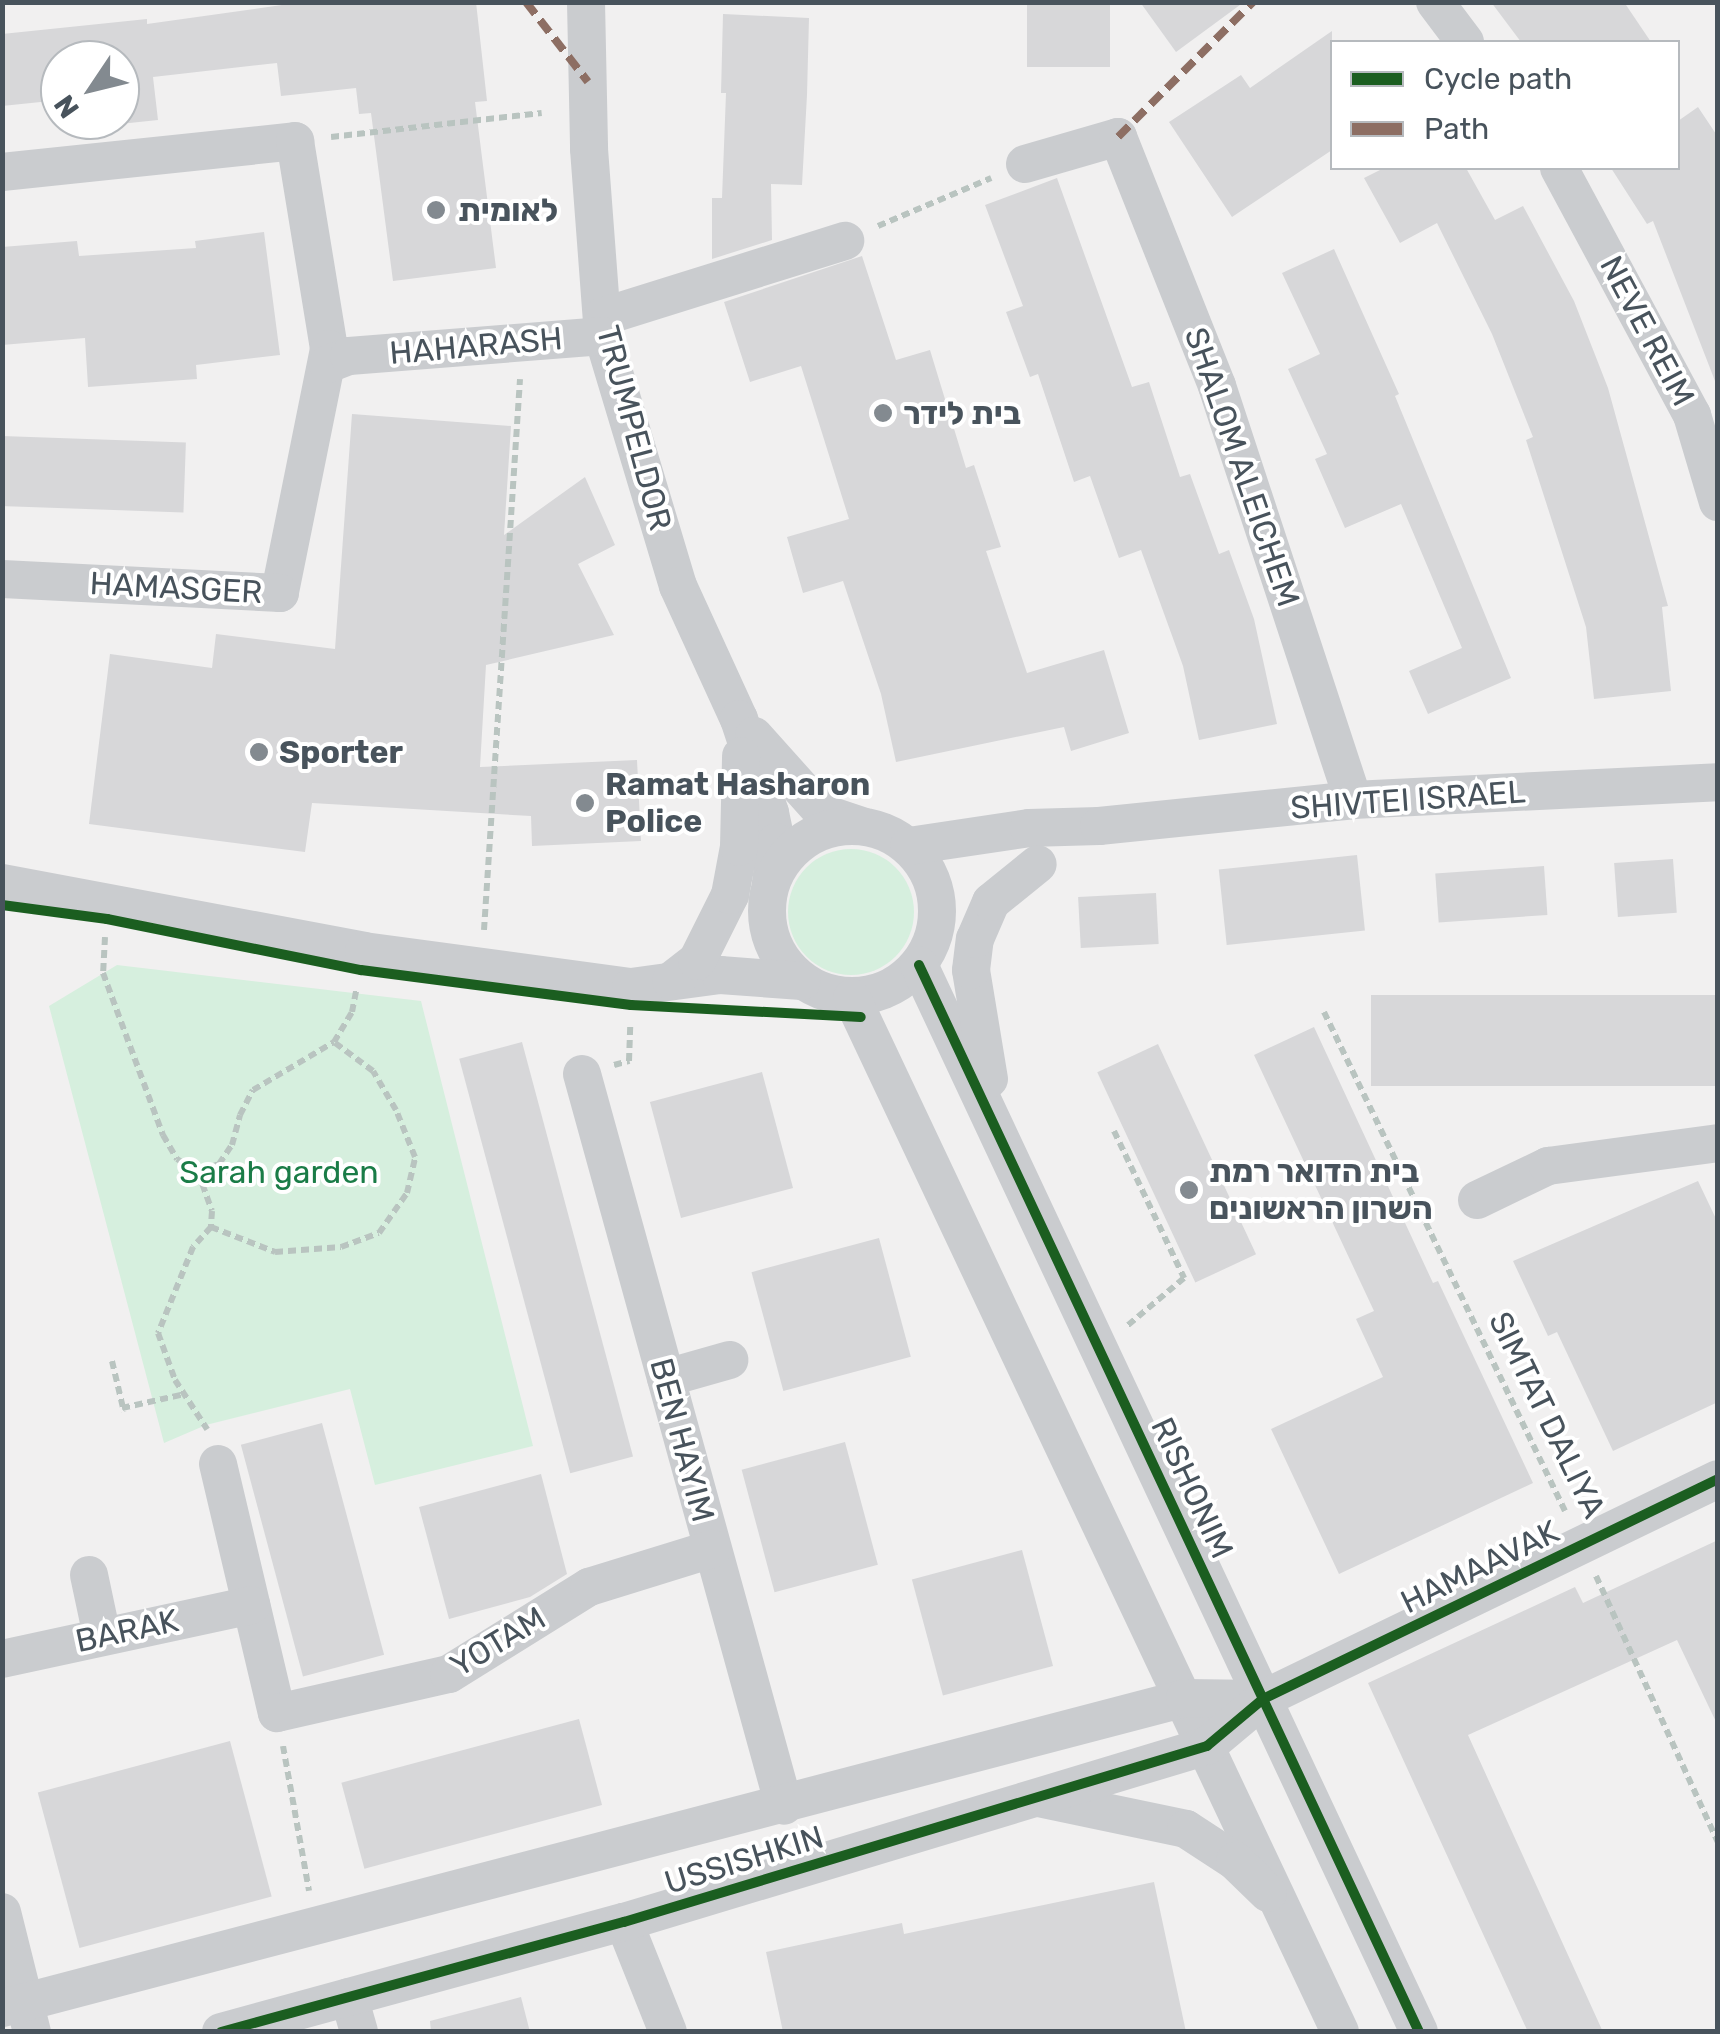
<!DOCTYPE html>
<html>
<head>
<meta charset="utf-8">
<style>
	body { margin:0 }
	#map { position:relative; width:1720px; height:2034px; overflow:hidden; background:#f1f0f0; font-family:Rubik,Heebo,sans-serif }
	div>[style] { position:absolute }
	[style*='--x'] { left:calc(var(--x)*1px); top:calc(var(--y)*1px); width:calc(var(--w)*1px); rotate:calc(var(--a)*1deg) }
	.green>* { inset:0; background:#d6efde }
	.round { border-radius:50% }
	.building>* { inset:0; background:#d7d7d9; transform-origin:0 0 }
	.path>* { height:6px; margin-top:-3px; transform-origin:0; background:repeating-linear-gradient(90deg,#b9c4c0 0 8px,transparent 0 13px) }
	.minor>* { height:38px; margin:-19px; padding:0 19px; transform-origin:19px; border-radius:19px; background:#cacccf }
	.minor>.ring { margin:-19px; padding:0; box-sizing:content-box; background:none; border:38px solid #cacccf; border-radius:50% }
	.quiet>* { height:8px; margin-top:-4px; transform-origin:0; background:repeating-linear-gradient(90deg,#8d6e63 0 15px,transparent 0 23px) }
	.cycleway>* { height:10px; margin:-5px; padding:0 5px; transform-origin:5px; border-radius:5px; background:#1b5e20 }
	.dots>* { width:28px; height:28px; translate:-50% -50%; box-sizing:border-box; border:5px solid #fff; border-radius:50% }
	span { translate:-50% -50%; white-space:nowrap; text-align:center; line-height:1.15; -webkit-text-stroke:8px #fff; paint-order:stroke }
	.poi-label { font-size:32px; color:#48535c; font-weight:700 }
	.left { translate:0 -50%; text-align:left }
	.street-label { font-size:32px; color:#48535c }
	.park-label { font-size:32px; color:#1a7c47 }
	.frame { position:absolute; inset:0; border:5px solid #48535c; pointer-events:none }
	.legend { position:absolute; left:1330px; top:40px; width:350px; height:130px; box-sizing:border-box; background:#fff; border:2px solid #b6babe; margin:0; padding:12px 18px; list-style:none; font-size:30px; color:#48535c }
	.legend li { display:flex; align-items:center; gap:20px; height:50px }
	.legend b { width:50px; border:2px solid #b6babe }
	.north { position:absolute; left:40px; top:40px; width:100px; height:100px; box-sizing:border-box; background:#fff; border:2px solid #b6babe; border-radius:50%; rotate:235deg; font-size:28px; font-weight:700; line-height:40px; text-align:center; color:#48535c }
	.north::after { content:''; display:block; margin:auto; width:35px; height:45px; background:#838a90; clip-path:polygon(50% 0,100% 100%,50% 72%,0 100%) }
</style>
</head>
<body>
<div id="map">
	<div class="green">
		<div class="round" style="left:788px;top:849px;width:126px;height:126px"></div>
		<div style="clip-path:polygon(117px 965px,421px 1001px,533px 1446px,375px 1485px,350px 1389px,206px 1425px,164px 1443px,49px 1006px)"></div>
	</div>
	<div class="building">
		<div style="clip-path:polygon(303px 2px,476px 2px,487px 101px,475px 102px,496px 268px,393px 281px,371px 113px,359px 114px,356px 88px,281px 96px,277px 63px,153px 77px,158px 120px,120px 124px,120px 60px,60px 60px,60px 100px,2px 106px,2px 34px,147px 19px,147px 24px)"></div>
		<div style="left:1027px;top:2px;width:83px;height:65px"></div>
		<div style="clip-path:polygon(1140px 2px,1244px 2px,1176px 52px)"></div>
		<div style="clip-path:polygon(1491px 2px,1624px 2px,1651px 42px,1521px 42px)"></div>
		<div style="clip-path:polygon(723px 14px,809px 18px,807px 95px,802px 185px,771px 184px,772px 240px,712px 259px,712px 198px,722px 198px,726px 93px,721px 93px)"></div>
		<div style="clip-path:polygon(1332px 31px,1332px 150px,1232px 217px,1169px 122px,1241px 75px,1250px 88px)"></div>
		<div style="clip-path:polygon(1698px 107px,1718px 137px,1715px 381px,1653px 221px,1647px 224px,1611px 168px,1678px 168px,1678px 121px)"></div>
		<div style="clip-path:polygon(1384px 168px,1466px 168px,1495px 220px,1523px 206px,1574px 301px,1608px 388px,1668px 606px,1662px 607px,1671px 691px,1594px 699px,1586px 627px,1526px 440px,1533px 437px,1492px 334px,1437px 223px,1400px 243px,1364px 178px)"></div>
		<div style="clip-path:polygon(1057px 178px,1132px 387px,1149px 382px,1180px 477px,1190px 474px,1219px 554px,1229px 550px,1254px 619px,1277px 724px,1199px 740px,1183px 666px,1141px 550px,1119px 558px,1090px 476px,1074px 482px,1038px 374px,1030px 377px,1006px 312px,1023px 306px,985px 205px)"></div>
		<div style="clip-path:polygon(264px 232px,280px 355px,196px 365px,197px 379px,88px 387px,85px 338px,2px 345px,2px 247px,77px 241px,79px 256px,196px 248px,195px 241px)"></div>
		<div style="clip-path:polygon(1334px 249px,1399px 394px,1395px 396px,1511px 678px,1428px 714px,1409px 671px,1462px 648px,1401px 504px,1345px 528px,1315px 459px,1327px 454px,1288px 369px,1320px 354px,1282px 273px)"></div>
		<div style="clip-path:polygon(862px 256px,896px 360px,930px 350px,966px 468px,974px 465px,1001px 547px,986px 551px,1027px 673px,1104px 650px,1129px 733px,1071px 751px,1064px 727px,896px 762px,881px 694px,843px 581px,803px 593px,787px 537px,849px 519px,801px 366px,750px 382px,724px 302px)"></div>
		<div style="clip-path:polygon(352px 414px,511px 426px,504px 535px,585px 477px,615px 545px,578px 564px,614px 635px,486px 665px,480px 767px,637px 760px,641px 841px,532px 846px,531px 816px,312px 803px,305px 852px,89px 824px,110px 654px,212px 668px,216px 634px,335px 649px)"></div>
		<div style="left:2px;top:436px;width:184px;height:70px;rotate:2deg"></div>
		<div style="left:1357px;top:855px;width:76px;height:139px;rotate:84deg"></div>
		<div style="left:1673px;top:859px;width:54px;height:59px;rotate:86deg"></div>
		<div style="left:1544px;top:866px;width:49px;height:109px;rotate:86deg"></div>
		<div style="left:1156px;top:893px;width:51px;height:78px;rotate:87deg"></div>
		<div style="left:1718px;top:995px;width:91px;height:347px;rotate:90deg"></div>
		<div style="clip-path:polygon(1314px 1027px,1433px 1283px,1438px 1281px,1533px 1483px,1339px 1574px,1271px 1429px,1383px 1377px,1356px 1319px,1374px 1311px,1254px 1055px)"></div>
		<div style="left:522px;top:1042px;width:429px;height:65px;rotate:75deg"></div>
		<div style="left:1158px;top:1044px;width:232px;height:67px;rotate:65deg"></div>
		<div style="left:762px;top:1072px;width:120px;height:116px;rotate:75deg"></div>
		<div style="clip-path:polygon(1698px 1181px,1718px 1223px,1718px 1402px,1613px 1451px,1557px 1332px,1548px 1336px,1513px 1261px)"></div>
		<div style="left:879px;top:1238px;width:123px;height:132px;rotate:75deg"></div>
		<div style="left:322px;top:1423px;width:240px;height:84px;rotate:75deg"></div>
		<div style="left:845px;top:1442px;width:127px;height:107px;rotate:75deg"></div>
		<div style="clip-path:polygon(541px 1474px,567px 1574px,530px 1597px,449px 1619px,419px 1507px)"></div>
		<div style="clip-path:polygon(1718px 1540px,1718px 1726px,1677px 1640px,1468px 1735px,1603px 2032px,1528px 2032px,1368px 1683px,1575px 1587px,1583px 1603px)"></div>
		<div style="left:1022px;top:1550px;width:120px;height:114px;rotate:75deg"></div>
		<div style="left:579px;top:1719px;width:89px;height:246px;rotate:75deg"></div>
		<div style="left:230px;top:1741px;width:161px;height:199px;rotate:75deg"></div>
		<div style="clip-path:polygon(1154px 1882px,1186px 2032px,783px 2032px,766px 1952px,902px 1923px,904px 1934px)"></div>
		<div style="clip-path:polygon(521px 1997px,530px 2032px,431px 2032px,430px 2021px)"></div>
	</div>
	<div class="path">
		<div style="--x:331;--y:137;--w:212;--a:-6.5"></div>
		<div style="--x:878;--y:226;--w:123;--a:-23"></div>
		<div style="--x:484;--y:930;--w:552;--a:-86.26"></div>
		<div style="--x:105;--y:937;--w:36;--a:93"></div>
		<div style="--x:103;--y:973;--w:173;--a:69.7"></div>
		<div style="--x:163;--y:1135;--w:28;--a:60"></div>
		<div style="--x:177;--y:1159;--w:25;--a:32"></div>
		<div style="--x:198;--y:1172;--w:41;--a:70.3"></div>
		<div style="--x:212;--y:1211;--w:16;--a:94"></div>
		<div style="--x:211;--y:1227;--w:27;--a:132"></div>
		<div style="--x:193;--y:1247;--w:93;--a:112.1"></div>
		<div style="--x:158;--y:1333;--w:50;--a:70.1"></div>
		<div style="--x:175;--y:1380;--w:59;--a:56.9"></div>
		<div style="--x:1324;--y:1012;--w:554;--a:64.22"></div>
		<div style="--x:614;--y:1065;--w:16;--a:-15"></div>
		<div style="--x:629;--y:1061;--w:38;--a:-88"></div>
		<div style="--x:1114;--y:1131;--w:163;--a:64.5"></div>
		<div style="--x:1184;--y:1278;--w:75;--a:139.9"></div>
		<div style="--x:198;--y:1172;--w:22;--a:-21"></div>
		<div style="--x:219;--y:1164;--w:23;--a:-56"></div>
		<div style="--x:232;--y:1145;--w:31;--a:-75"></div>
		<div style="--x:240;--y:1115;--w:28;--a:-63"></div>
		<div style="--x:253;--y:1090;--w:94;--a:-30.7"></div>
		<div style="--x:334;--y:1042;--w:35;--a:-59"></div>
		<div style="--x:352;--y:1012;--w:25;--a:-79"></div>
		<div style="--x:211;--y:1227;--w:69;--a:21.3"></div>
		<div style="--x:275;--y:1252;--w:66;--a:-4.3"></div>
		<div style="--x:341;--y:1247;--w:40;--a:-20.2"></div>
		<div style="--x:379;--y:1233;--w:49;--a:-55"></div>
		<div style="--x:407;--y:1193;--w:37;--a:-77"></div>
		<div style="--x:415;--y:1157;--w:51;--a:-112"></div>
		<div style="--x:396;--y:1110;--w:45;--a:-120.5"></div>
		<div style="--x:373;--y:1071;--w:49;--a:-143.4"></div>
		<div style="--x:112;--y:1361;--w:52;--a:76.8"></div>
		<div style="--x:122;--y:1408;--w:65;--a:-12.5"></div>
		<div style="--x:1596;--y:1576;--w:294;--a:65.4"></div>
		<div style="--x:283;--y:1746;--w:147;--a:79.8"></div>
	</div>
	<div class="minor">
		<div style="--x:586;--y:2;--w:147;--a:88.8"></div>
		<div style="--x:589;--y:149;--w:188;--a:85.7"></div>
		<div style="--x:603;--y:336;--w:261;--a:73.3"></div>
		<div style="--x:678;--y:586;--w:146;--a:65.4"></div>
		<div style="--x:739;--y:719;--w:99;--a:71.7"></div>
		<div style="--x:770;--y:813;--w:30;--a:78"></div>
		<div style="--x:776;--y:842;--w:41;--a:97"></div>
		<div style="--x:1435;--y:2;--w:50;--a:53.1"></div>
		<div style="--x:1025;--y:164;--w:97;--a:-16.2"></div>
		<div style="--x:1118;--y:137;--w:268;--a:68.3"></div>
		<div style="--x:1217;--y:386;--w:436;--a:71.8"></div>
		<div style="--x:1559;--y:168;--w:281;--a:61.7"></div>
		<div style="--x:1692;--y:415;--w:91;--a:73.4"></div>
		<div style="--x:2;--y:172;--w:295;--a:-6"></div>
		<div style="--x:295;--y:141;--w:211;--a:80.7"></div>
		<div style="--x:329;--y:349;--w:249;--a:101.4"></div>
		<div style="--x:280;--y:593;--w:278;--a:-177.1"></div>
		<div style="--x:602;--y:317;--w:255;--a:-17.4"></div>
		<div style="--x:328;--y:364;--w:22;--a:-21"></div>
		<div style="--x:349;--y:356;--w:255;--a:-4.5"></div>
		<div style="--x:754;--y:736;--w:103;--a:48.1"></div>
		<div style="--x:823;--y:813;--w:41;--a:18.4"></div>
		<div class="ring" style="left:767px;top:826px;width:132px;height:132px"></div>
		<div style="--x:909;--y:846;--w:121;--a:-8.5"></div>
		<div style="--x:1029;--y:828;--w:70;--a:-1.6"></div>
		<div style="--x:1099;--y:826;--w:255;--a:-5.8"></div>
		<div style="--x:1353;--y:800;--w:365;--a:-2.8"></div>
		<div style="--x:2;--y:883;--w:368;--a:10.6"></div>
		<div style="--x:364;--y:951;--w:269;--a:7.7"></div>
		<div style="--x:631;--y:987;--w:90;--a:-7.7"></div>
		<div style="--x:720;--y:975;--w:82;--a:4.2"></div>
		<div style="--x:919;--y:965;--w:1178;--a:64.89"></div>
		<div style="--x:671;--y:981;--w:33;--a:-38"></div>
		<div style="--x:697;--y:961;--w:74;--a:-63.4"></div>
		<div style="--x:730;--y:895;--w:49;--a:-79.4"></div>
		<div style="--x:739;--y:847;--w:91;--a:-88.7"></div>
		<div style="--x:852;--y:998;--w:1143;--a:64.73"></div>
		<div style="--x:582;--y:1074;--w:759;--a:74.57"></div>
		<div style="--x:989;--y:1079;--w:110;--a:-99.4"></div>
		<div style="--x:971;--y:970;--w:31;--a:-83"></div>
		<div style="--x:975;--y:939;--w:40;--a:-66.6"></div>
		<div style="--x:991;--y:902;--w:60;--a:-39"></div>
		<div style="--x:1477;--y:1200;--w:79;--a:-25.6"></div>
		<div style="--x:1548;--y:1166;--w:172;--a:-7.7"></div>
		<div style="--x:666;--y:1378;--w:66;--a:-15.9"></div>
		<div style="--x:218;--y:1464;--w:256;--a:76.7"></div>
		<div style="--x:277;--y:1713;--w:176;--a:-12.8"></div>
		<div style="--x:449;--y:1674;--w:165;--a:-31.9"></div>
		<div style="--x:589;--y:1587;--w:129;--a:-17.2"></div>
		<div style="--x:89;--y:1575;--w:62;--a:78"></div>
		<div style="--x:2;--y:1659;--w:255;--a:-12.2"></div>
		<div style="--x:1038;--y:1798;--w:151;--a:11.8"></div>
		<div style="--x:1186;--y:1829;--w:59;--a:33.1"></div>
		<div style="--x:1235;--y:1861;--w:46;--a:44.1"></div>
		<div style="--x:2;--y:1912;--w:124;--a:76"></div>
		<div style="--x:624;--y:1922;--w:118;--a:68.2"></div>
		<div style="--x:349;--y:1997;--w:36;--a:74"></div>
		<div style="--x:2;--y:2008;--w:1223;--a:-14.68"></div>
		<div style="--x:1185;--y:1698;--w:78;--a:0.7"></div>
		<div style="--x:221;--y:2032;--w:418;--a:-15.3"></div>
		<div style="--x:624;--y:1922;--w:609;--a:-16.8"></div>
		<div style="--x:1207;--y:1746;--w:73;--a:-40"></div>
		<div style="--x:1263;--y:1699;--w:505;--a:-25.8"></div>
	</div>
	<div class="quiet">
		<div style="--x:526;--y:2;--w:101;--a:52.2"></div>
		<div style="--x:1118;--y:137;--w:191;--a:-45"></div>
	</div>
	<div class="cycleway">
		<div style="--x:2;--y:905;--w:106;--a:7.6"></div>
		<div style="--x:107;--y:919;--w:259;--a:11.4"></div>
		<div style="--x:361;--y:970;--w:272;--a:7.4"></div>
		<div style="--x:631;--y:1005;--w:230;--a:3"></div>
		<div style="--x:919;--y:965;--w:1178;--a:64.89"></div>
		<div style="--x:221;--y:2032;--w:418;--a:-15.3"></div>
		<div style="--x:624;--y:1922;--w:609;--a:-16.8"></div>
		<div style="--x:1207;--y:1746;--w:73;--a:-40"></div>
		<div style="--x:1263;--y:1699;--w:505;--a:-25.8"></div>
	</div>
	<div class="dots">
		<div style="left:436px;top:210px;background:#838a90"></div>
		<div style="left:883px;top:413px;background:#838a90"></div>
		<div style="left:259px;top:752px;background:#838a90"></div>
		<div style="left:585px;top:803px;background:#838a90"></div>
		<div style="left:1189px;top:1190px;background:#838a90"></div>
	</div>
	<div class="poi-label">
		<span class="left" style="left:458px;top:210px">לאומית</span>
		<span class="left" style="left:903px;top:413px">בית לידר</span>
		<span class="left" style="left:279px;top:752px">Sporter</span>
		<span class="left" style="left:605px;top:803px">Ramat Hasharon<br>Police</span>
		<span class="left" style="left:1209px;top:1190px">בית הדואר רמת<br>השרון הראשונים</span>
	</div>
	<div class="street-label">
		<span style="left:1647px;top:331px;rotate:62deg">NEVE REIM</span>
		<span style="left:476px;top:346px;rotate:-5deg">HAHARASH</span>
		<span style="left:634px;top:428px;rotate:75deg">TRUMPELDOR</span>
		<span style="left:1242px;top:467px;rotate:71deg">SHALOM ALEICHEM</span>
		<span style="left:176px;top:588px;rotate:3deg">HAMASGER</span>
		<span style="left:1408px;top:800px;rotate:-4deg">SHIVTEI ISRAEL</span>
		<span style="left:1547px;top:1415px;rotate:64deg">SIMTAT DALIYA</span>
		<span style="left:682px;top:1440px;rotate:75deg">BEN HAYIM</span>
		<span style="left:1192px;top:1488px;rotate:65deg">RISHONIM</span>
		<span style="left:1480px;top:1567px;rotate:-26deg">HAMAAVAK</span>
		<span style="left:127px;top:1631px;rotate:-12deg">BARAK</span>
		<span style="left:498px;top:1642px;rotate:-31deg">YOTAM</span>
		<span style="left:744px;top:1860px;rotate:-17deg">USSISHKIN</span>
	</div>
	<div class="park-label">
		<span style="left:279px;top:1172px">Sarah garden</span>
	</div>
	<div class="frame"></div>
	<ul class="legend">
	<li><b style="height:12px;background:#1b5e20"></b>Cycle path</li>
	<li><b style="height:12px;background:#8d6e63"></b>Path</li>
	</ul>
	<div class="north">N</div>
</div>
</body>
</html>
